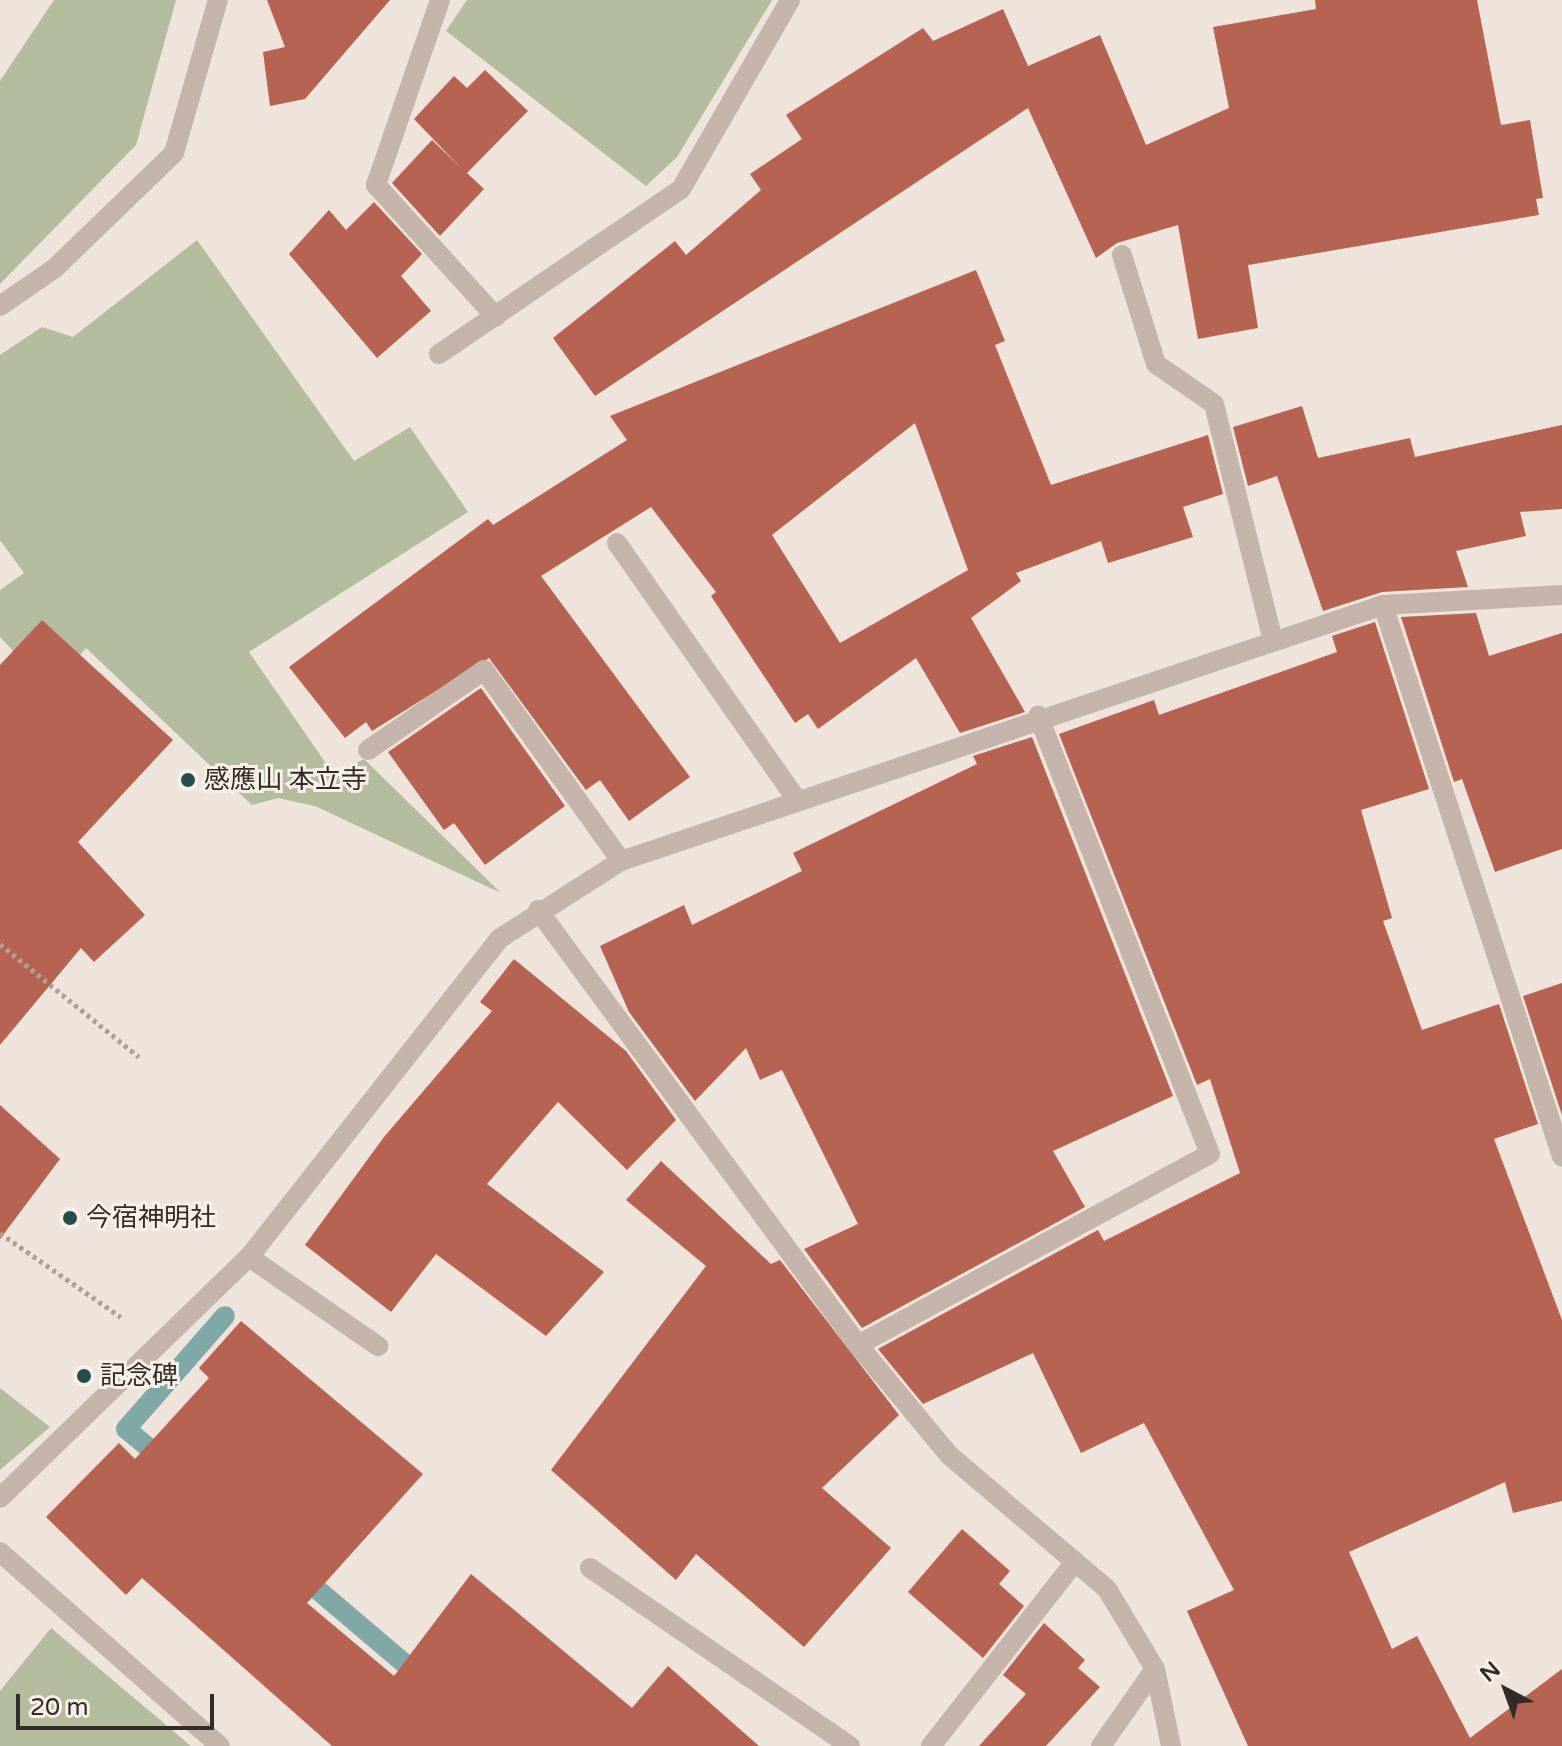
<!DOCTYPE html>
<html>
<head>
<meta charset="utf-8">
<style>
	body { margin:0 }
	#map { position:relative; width:1562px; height:1746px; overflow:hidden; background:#eee4dc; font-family:"Varela Round","Noto Sans JP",sans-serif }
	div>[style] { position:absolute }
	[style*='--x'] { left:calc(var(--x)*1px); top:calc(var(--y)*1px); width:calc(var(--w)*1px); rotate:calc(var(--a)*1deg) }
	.green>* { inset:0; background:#b4bc9e }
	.stream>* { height:20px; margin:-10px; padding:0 10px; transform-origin:10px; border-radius:10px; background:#7fa8a6 }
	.building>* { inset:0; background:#b66352 }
	.path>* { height:5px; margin-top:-2.5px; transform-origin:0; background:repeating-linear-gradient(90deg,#b19e94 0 4px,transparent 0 8px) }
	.minor>* { height:20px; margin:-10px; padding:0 10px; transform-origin:10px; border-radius:10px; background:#c5b4aa }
	.dots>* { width:22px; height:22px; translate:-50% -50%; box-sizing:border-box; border:4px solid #f7efe8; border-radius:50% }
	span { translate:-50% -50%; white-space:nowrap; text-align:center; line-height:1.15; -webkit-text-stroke:6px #f7efe8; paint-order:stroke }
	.poi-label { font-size:26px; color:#332b28 }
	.left { translate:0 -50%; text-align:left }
	.north { position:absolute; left:1466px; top:1650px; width:80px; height:80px; -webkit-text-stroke:6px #f7efe8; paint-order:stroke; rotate:319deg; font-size:22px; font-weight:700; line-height:32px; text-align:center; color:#332b28 }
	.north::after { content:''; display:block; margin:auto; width:28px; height:36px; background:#332b28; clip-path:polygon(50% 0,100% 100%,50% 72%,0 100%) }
	.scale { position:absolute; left:16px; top:1694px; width:198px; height:36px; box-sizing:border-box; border:4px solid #332b28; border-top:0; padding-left:10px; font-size:24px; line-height:28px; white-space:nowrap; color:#332b28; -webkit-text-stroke:6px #f7efe8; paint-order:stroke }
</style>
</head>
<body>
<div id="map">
	<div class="green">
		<div style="clip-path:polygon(54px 0,176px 0,136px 145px,0 284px,0 81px)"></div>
		<div style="clip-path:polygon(467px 0,772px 0,677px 157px,646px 186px,446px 31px)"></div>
		<div style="clip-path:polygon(197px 240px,354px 461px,410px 427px,468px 512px,249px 652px,334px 775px,364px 759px,501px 893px,315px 806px,278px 798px,252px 805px,86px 648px,50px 690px,0 637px,0 590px,24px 573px,0 540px,0 355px,42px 327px,73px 337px)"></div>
		<div style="clip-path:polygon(0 1388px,50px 1427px,0 1470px)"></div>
		<div style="clip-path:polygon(51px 1628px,191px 1746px,0 1746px,0 1691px)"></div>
	</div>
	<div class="stream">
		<div style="--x:167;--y:1463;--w:53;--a:-140.3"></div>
		<div style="--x:126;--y:1429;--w:150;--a:-48.8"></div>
		<div style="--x:299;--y:1574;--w:164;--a:40.3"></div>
	</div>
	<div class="building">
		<div style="clip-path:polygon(267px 0,390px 0,305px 99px,270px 106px,263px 52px,285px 47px)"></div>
		<div style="clip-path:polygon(1315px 0,1477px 0,1501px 125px,1530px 120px,1543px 198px,1536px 199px,1539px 215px,1248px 265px,1258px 328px,1198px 339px,1178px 225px,1117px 243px,1096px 258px,1028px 108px,595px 396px,553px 338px,675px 241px,686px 255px,761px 190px,750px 174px,802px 139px,786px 115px,923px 28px,933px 41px,1003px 9px,1028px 66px,1100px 35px,1146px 145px,1229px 108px,1213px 27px,1316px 9px)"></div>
		<div style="clip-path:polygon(485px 70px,528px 111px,467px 173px,484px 189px,440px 236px,392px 183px,432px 140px,460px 167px,414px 119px,454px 76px,467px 88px)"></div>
		<div style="clip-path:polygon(374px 202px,422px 254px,401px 276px,431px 311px,377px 358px,289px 254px,329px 210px,346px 230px)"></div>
		<div style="clip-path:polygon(evenodd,976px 270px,1005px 341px,995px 345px,1051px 485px,1208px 435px,1223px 494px,1183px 507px,1193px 537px,1108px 563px,1101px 541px,1016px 573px,1021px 581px,971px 618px,1025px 712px,960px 733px,916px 658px,818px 729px,808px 714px,795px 723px,711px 596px,716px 592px,651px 507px,541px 576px,690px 777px,629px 821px,600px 780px,586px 790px,489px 658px,372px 731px,366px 722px,345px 738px,289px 667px,488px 519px,493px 525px,627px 440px,610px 416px,976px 270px,915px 423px,968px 570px,840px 643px,772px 535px,915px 423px)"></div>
		<div style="clip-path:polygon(1302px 406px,1318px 458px,1410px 438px,1415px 457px,1562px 425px,1562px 509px,1520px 512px,1526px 536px,1456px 551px,1468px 587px,1382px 592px,1323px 611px,1277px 476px,1248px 486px,1233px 427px)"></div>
		<div style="clip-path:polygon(1476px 613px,1489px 656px,1562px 633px,1562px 849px,1495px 872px,1462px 779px,1454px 782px,1401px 617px)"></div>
		<div style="clip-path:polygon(42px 620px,173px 740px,78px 842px,145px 915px,94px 962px,81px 948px,0 1045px,0 665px)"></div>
		<div style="clip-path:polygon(1375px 622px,1429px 789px,1361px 810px,1392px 918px,1383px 921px,1422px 1030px,1499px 1004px,1538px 1124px,1494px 1139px,1562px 1320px,1562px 1501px,1513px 1513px,1505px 1482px,1349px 1552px,1392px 1649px,1417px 1636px,1470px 1738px,1562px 1669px,1562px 1746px,1248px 1746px,1187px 1611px,1234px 1590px,1144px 1423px,1081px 1453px,1033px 1353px,923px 1404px,878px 1349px,1098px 1230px,1104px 1241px,1240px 1173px,1210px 1079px,1197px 1085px,1059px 734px,1154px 700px,1159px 715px,1337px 652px,1332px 636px)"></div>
		<div style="clip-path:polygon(481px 688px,565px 806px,485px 865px,454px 823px,444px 830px,388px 752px)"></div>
		<div style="clip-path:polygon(1032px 737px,1173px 1096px,1053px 1151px,1085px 1207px,862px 1328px,804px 1249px,858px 1224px,782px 1070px,760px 1080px,746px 1048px,695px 1101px,629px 1012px,600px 946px,684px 905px,692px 925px,802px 871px,793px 853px,977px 764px,973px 756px)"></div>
		<div style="clip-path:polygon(514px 959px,626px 1051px,676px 1120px,627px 1170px,558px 1102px,487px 1184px,604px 1272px,546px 1336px,436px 1254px,391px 1312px,305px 1245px,384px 1137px,492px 1011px,480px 1002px)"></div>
		<div style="clip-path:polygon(1562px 983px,1562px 1115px,1523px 996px)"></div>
		<div style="clip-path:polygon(0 1105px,60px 1159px,0 1239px)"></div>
		<div style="clip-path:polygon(661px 1161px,771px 1264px,780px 1260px,899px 1415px,822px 1488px,891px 1548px,804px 1647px,696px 1554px,676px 1580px,551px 1470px,706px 1266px,626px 1200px)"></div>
		<div style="clip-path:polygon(241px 1321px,423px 1474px,307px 1603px,394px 1676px,471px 1574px,632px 1708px,668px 1666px,759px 1746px,332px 1746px,142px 1578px,126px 1595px,46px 1517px,119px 1443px,135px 1459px,209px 1378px,199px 1368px)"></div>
		<div style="clip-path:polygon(962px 1529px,1010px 1571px,999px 1584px,1024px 1606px,983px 1658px,908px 1592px)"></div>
		<div style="clip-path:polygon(1044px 1623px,1085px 1660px,1078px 1668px,1100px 1687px,1046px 1746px,979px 1746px,1026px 1694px,1003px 1675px)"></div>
	</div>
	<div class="path">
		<div style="--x:0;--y:944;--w:179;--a:39.1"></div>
		<div style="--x:0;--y:1233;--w:147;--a:34.8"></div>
	</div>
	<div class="minor">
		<div style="--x:440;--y:0;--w:196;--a:109.1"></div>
		<div style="--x:376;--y:185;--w:178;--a:47.7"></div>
		<div style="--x:1122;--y:255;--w:114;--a:72.7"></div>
		<div style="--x:1156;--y:364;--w:70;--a:34.6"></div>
		<div style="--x:1214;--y:404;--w:243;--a:76"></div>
		<div style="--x:0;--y:306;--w:67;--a:-34.6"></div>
		<div style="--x:55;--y:268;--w:165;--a:-44"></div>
		<div style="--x:174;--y:153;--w:159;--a:-74"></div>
		<div style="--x:439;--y:354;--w:293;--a:-34.3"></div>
		<div style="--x:681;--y:189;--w:218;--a:-60"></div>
		<div style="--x:617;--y:543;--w:314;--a:55"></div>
		<div style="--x:1383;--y:605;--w:580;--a:72.03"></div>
		<div style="--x:368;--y:750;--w:141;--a:-34.6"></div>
		<div style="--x:484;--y:670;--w:235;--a:54.3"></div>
		<div style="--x:538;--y:910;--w:540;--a:53.66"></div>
		<div style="--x:858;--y:1345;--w:143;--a:50.4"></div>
		<div style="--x:949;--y:1455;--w:207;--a:40.3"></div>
		<div style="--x:1107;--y:1589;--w:93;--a:59"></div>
		<div style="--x:1155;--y:1669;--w:79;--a:78.3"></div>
		<div style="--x:249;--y:1257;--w:157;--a:34.6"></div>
		<div style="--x:858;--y:1345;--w:400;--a:-28.5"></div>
		<div style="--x:1210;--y:1154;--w:471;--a:-111.4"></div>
		<div style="--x:0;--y:1498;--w:347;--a:-44.1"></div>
		<div style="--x:249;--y:1257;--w:405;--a:-51.8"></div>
		<div style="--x:499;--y:939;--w:145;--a:-32.6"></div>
		<div style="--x:621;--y:861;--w:804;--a:-18.57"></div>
		<div style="--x:1383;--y:605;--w:179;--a:-3.2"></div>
		<div style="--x:0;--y:1552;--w:293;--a:41.4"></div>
		<div style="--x:590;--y:1568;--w:315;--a:34.4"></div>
		<div style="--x:931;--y:1746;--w:234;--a:-52"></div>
		<div style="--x:1101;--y:1746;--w:94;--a:-55"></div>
	</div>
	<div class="dots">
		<div style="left:188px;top:780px;background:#234f4f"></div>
		<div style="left:70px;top:1218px;background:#234f4f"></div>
		<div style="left:84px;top:1376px;background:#234f4f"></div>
	</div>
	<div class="poi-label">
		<span class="left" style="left:204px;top:780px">感應山 本立寺</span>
		<span class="left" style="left:86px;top:1218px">今宿神明社</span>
		<span class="left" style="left:100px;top:1376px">記念碑</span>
	</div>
	<div class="north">N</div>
	<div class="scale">20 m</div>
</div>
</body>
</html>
